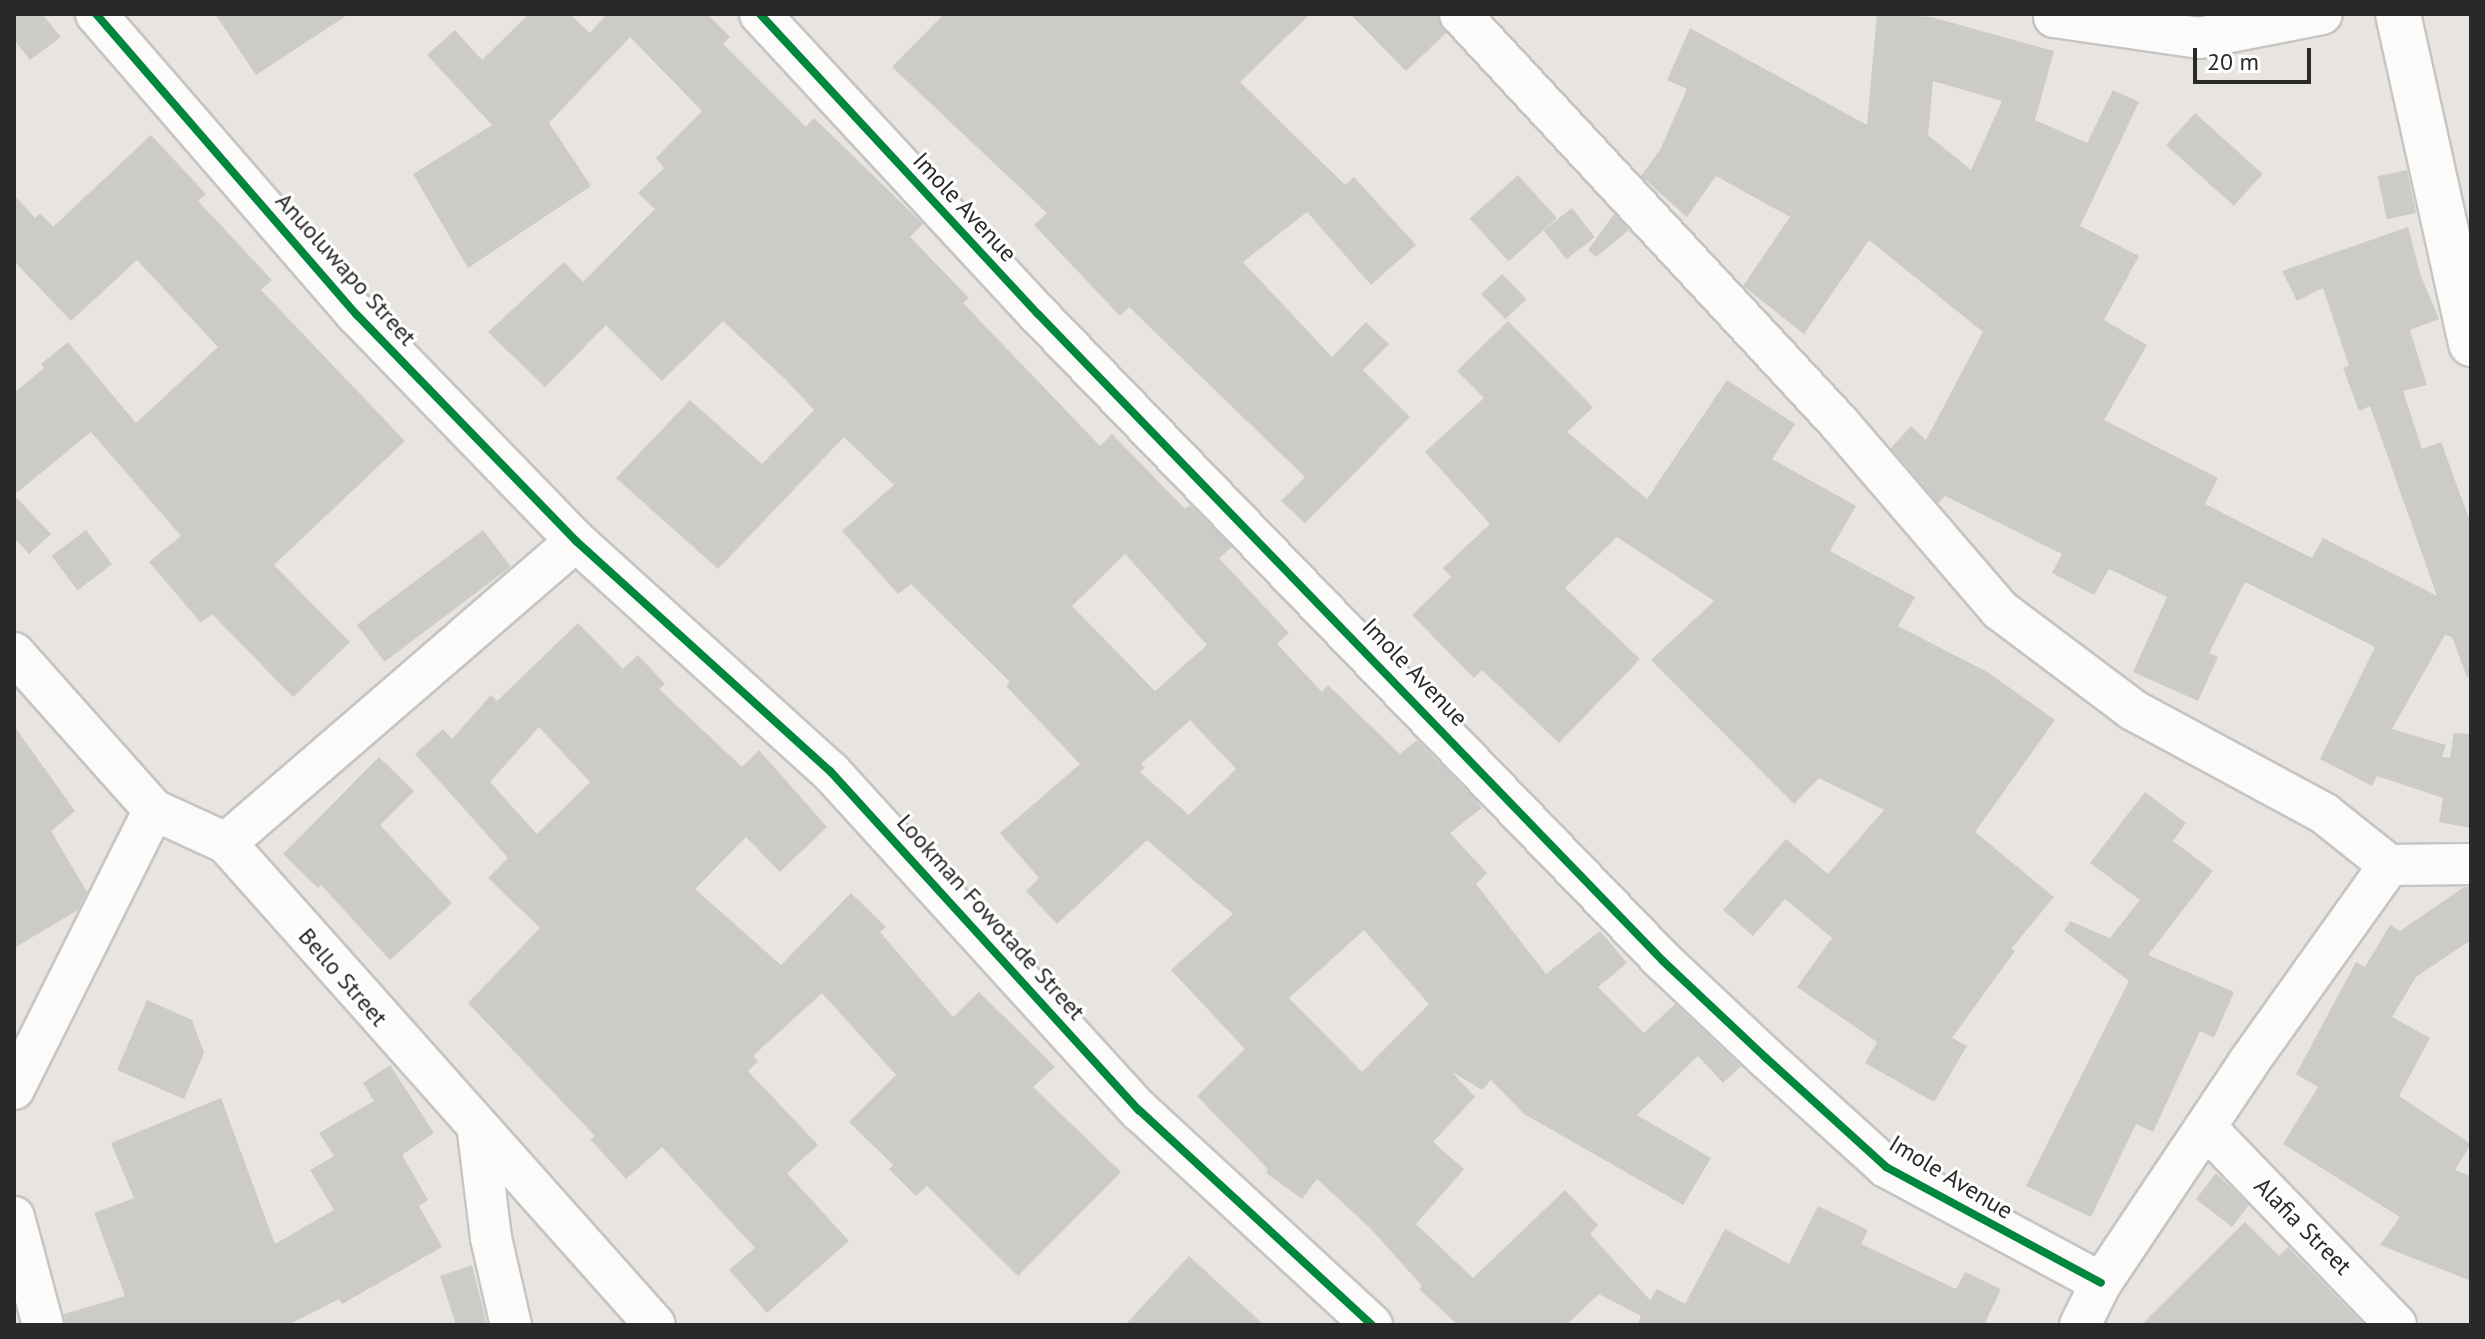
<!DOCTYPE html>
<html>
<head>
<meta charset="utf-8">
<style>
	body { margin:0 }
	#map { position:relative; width:2485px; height:1339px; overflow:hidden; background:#e8e5e0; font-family:"PT Sans",sans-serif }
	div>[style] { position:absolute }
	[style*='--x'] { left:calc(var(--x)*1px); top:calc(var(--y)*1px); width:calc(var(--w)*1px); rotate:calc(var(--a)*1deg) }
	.building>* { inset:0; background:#cdcbc7; transform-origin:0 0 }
	.roads { filter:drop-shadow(2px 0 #c6c4c5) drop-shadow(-2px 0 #c6c4c5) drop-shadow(0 2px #c6c4c5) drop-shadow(0 -2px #c6c4c5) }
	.street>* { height:40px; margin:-20px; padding:0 20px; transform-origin:20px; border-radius:20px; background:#fcfbfa }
	.secondary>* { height:44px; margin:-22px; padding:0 22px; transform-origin:22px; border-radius:22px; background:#fcfbfa }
	.cycleway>* { height:8px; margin:-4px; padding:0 4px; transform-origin:4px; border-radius:4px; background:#00873e }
	span { translate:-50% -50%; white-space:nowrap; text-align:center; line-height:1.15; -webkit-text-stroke:6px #fff; paint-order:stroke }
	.street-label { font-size:24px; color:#292929 }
	.frame { position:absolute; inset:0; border:16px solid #292929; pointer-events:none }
	.scale { position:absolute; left:2193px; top:48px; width:118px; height:36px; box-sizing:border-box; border:4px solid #292929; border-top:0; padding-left:10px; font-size:24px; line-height:28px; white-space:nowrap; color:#292929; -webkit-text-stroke:6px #fff; paint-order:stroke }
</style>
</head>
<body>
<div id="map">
	<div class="building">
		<div style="clip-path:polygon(14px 14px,42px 14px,61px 37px,30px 60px,14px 40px)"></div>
		<div style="clip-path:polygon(215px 14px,349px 14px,256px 75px)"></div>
		<div style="clip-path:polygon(evenodd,529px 14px,570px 14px,590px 33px,607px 14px,707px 14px,730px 37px,723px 44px,806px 127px,814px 118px,923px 224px,910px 237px,969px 298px,963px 303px,1100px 446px,1112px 434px,1185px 509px,1190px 505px,1232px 547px,1219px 558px,1289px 633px,1277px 644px,1322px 692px,1328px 685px,1400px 754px,1417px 740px,1474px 798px,1482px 808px,1450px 833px,1487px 873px,1476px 884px,1546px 974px,1600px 931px,1627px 963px,1598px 987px,1644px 1033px,1675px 1004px,1741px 1066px,1723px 1083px,1698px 1056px,1637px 1115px,1711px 1158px,1683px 1205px,1524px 1114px,1491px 1080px,1482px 1090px,1452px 1072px,1475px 1097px,1433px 1142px,1464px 1169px,1416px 1224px,1473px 1278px,1565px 1190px,1598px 1225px,1590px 1234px,1650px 1300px,1657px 1289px,1685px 1304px,1725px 1229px,1789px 1264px,1818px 1206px,1868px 1230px,1861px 1244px,1956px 1289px,1965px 1272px,2001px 1289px,1984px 1325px,1637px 1325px,1641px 1316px,1599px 1294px,1566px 1325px,1458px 1325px,1419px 1289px,1422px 1286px,1371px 1229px,1317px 1179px,1302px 1199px,1266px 1173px,1268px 1169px,1197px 1096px,1245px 1049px,1171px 970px,1233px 914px,1147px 840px,1057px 924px,1026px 891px,1039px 878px,1000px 833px,1080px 764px,1006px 686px,1010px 682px,911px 584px,898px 594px,842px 531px,894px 485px,844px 437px,718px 569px,616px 478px,690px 400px,762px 464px,814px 410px,786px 380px,723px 321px,662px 381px,606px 325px,545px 387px,488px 332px,564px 262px,583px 282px,655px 209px,638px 193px,664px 168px,656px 158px,702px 111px,630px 37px,549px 123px,591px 186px,468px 268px,413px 174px,492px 125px,427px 55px,455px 30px,482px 60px,529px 14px,1125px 554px,1207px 645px,1155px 691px,1072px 606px,1125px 554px,529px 14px,1190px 720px,1236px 769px,1189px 815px,1140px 772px,1145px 768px,1141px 764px,1190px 720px,529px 14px,1364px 930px,1429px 1004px,1362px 1072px,1289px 998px,1364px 930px)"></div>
		<div style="clip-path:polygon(944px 14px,1310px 14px,1240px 82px,1345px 185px,1354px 177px,1416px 245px,1371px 285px,1307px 212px,1243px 262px,1332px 357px,1366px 322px,1389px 344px,1363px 370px,1410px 417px,1305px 523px,1281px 501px,1305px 477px,1129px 307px,1120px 316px,1034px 225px,1047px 213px,892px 67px)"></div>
		<div style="clip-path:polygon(1350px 14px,1438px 14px,1446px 33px,1406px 71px)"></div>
		<div style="clip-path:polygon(evenodd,1877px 14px,1931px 17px,2054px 51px,2035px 120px,2087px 143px,2113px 90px,2139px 102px,2080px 226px,2139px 256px,2104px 320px,2147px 345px,2104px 420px,2218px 478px,2205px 504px,2312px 558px,2323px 538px,2437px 596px,2370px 406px,2359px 411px,2343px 368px,2349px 366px,2323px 288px,2297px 301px,2282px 271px,2408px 227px,2421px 276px,2439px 319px,2410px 330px,2427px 385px,2403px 391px,2422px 449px,2441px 442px,2471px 524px,2471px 677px,2467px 677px,2452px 637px,2445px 635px,2392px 729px,2446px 745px,2442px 757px,2450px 758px,2454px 733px,2471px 734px,2471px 828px,2439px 822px,2443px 798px,2377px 776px,2372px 786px,2320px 759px,2375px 647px,2245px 582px,2209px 653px,2218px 657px,2198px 701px,2133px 672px,2167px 597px,2109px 569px,2094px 595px,2052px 573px,2062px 554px,1945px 496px,1938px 503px,1891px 448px,1911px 426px,1926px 440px,1983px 332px,1869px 240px,1804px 334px,1743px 286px,1790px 217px,1716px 176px,1687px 217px,1641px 176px,1660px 150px,1687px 89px,1667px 80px,1690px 28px,1867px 125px,1877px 14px,1933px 81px,2002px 101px,1971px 170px,1928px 135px,1933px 81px)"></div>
		<div style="left:2195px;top:113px;width:91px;height:43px;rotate:42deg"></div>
		<div style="clip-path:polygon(151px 135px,206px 194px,198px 201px,272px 280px,261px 290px,405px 441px,274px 565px,350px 642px,293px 697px,212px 614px,201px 623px,149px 562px,181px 536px,91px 432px,14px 495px,51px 534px,29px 554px,14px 538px,14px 393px,44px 368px,41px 364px,68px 342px,136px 423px,218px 347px,137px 260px,71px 321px,14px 261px,14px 195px,35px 218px,40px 213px,53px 227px)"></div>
		<div style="left:2407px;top:170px;width:44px;height:30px;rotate:78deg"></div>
		<div style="left:1518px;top:175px;width:58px;height:65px;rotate:48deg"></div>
		<div style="left:1572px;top:208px;width:37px;height:36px;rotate:52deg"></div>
		<div style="clip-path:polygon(1614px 214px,1629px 230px,1596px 257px,1588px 250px)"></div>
		<div style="left:1502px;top:274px;width:35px;height:29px;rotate:46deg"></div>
		<div style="clip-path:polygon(1508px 321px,1593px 407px,1567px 432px,1647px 499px,1727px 380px,1795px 424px,1772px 459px,1856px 506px,1830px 551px,1915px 597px,1898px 626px,1989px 673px,2055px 720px,1975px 832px,2054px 897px,2011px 949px,2015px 951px,1952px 1038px,1967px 1046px,1934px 1102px,1865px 1063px,1877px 1042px,1797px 987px,1832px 938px,1785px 899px,1753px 936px,1723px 910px,1786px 839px,1828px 874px,1884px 810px,1819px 778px,1794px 804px,1651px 660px,1714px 601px,1617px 537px,1565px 588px,1640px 659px,1559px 743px,1482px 670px,1474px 678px,1412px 615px,1451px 577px,1443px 568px,1490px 524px,1425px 452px,1484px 398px,1457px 371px)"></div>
		<div style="left:86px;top:530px;width:43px;height:43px;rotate:53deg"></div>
		<div style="left:483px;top:530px;width:46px;height:158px;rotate:53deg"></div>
		<div style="clip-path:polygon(evenodd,578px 623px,623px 669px,638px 655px,665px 684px,659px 689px,742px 767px,759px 750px,827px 827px,780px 872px,746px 837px,695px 889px,781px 965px,851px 893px,886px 927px,880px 932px,953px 1017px,979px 992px,1055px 1067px,1033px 1087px,1121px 1172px,1018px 1276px,927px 1186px,916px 1196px,889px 1169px,893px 1165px,849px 1122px,896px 1075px,822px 993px,753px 1056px,758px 1061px,748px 1071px,818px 1145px,787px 1173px,849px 1241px,767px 1313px,729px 1270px,755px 1248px,662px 1147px,626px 1179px,590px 1139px,595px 1136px,468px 1003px,540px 928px,488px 878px,508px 858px,415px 754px,443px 729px,452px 739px,491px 695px,497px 701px,578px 623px,539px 727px,590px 782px,537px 834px,490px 782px,539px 727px)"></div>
		<div style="clip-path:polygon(14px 726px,75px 811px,51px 831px,87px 892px,78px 910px,14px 948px)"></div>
		<div style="clip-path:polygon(379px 757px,414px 791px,380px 825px,452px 903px,390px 960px,321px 885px,318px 888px,283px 854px)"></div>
		<div style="clip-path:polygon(2145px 792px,2186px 823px,2173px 841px,2213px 871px,2148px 955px,2234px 992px,2214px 1038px,2200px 1031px,2153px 1132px,2136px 1124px,2091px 1217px,2026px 1186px,2129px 981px,2064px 931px,2070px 921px,2110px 938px,2140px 900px,2090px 863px)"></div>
		<div style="clip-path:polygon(2464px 887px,2471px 887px,2471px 940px,2416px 977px,2392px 1017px,2430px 1038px,2399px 1096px,2471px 1144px,2455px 1170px,2471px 1176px,2471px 1281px,2380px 1245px,2400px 1217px,2283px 1144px,2318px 1087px,2296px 1074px,2356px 962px,2365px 967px,2390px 925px,2400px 931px)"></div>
		<div style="clip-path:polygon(147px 1000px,192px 1020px,204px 1053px,184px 1099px,117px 1070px)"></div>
		<div style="clip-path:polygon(390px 1065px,434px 1133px,402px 1155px,428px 1200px,419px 1206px,442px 1247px,342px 1304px,339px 1299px,288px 1325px,65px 1325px,64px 1314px,125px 1296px,94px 1213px,134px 1198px,111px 1143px,221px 1098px,275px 1244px,334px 1210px,310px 1170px,334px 1156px,319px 1133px,374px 1101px,363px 1083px)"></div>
		<div style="clip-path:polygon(2216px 1173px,2249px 1205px,2232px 1227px,2196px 1199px)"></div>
		<div style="clip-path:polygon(2245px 1222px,2279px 1256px,2288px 1247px,2364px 1325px,2141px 1325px)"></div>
		<div style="clip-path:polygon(1189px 1256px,1264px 1325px,1125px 1325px)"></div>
		<div style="clip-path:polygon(472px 1265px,487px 1325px,456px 1325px,440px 1276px)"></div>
	</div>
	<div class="roads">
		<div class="street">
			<div style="--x:96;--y:14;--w:398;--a:49.1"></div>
			<div style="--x:357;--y:315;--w:315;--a:45.9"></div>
			<div style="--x:576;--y:541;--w:343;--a:42.2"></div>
			<div style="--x:830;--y:771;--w:459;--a:47.7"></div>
			<div style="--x:1139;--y:1110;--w:317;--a:42.7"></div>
			<div style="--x:760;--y:14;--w:409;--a:47.2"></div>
			<div style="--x:1038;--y:314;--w:900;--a:45.99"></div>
			<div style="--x:1663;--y:961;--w:141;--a:43.3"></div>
			<div style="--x:1766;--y:1058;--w:162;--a:42.2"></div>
			<div style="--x:1886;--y:1167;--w:244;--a:28.3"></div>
			<div style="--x:1460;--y:14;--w:559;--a:47.17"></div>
			<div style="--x:1840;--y:424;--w:245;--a:49.3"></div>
			<div style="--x:2000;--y:610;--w:166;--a:36.9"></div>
			<div style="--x:2133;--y:710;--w:218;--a:28.4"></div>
			<div style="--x:2325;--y:814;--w:82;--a:38.6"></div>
			<div style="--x:2054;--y:17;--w:147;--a:8.2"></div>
			<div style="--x:2199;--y:38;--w:125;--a:-11"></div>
			<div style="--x:14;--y:653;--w:210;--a:48.3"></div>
			<div style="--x:154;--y:810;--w:79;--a:24.6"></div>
			<div style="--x:226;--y:843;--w:645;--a:48.33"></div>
			<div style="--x:226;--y:843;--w:462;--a:-40.8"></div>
			<div style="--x:14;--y:1089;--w:312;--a:-63.4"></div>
			<div style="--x:2207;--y:1129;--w:272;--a:46"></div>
			<div style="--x:478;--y:1132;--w:107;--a:83"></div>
			<div style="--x:491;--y:1238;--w:89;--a:77.1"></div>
			<div style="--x:14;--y:1217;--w:112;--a:75"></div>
			<div style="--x:2080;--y:1325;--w:47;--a:-63.4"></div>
			<div style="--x:2101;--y:1283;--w:265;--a:-56.2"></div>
			<div style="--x:2248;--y:1063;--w:243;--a:-54.5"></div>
			<div style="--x:2389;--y:865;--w:82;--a:-0.7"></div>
		</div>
		<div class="secondary">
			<div style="--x:2398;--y:14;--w:338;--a:77.5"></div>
		</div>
	</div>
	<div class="cycleway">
		<div style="--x:96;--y:14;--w:398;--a:49.1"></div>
		<div style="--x:357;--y:315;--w:315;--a:45.9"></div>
		<div style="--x:576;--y:541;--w:343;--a:42.2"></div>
		<div style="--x:830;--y:771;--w:459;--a:47.7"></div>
		<div style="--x:1139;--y:1110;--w:317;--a:42.7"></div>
		<div style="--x:760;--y:14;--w:409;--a:47.2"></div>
		<div style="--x:1038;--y:314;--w:900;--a:45.99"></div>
		<div style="--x:1663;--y:961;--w:141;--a:43.3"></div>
		<div style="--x:1766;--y:1058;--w:162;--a:42.2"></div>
		<div style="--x:1886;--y:1167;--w:244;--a:28.3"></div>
	</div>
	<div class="street-label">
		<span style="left:965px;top:207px;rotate:47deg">Imole Avenue</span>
		<span style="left:346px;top:269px;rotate:48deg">Anuoluwapo Street</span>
		<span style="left:1415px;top:672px;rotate:46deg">Imole Avenue</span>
		<span style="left:991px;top:917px;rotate:48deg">Lookman Fowotade Street</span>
		<span style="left:343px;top:977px;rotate:49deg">Bello Street</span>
		<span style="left:1951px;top:1177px;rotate:31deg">Imole Avenue</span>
		<span style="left:2303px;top:1226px;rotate:45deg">Alafia Street</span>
	</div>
	<div class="frame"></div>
	<div class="scale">20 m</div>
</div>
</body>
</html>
